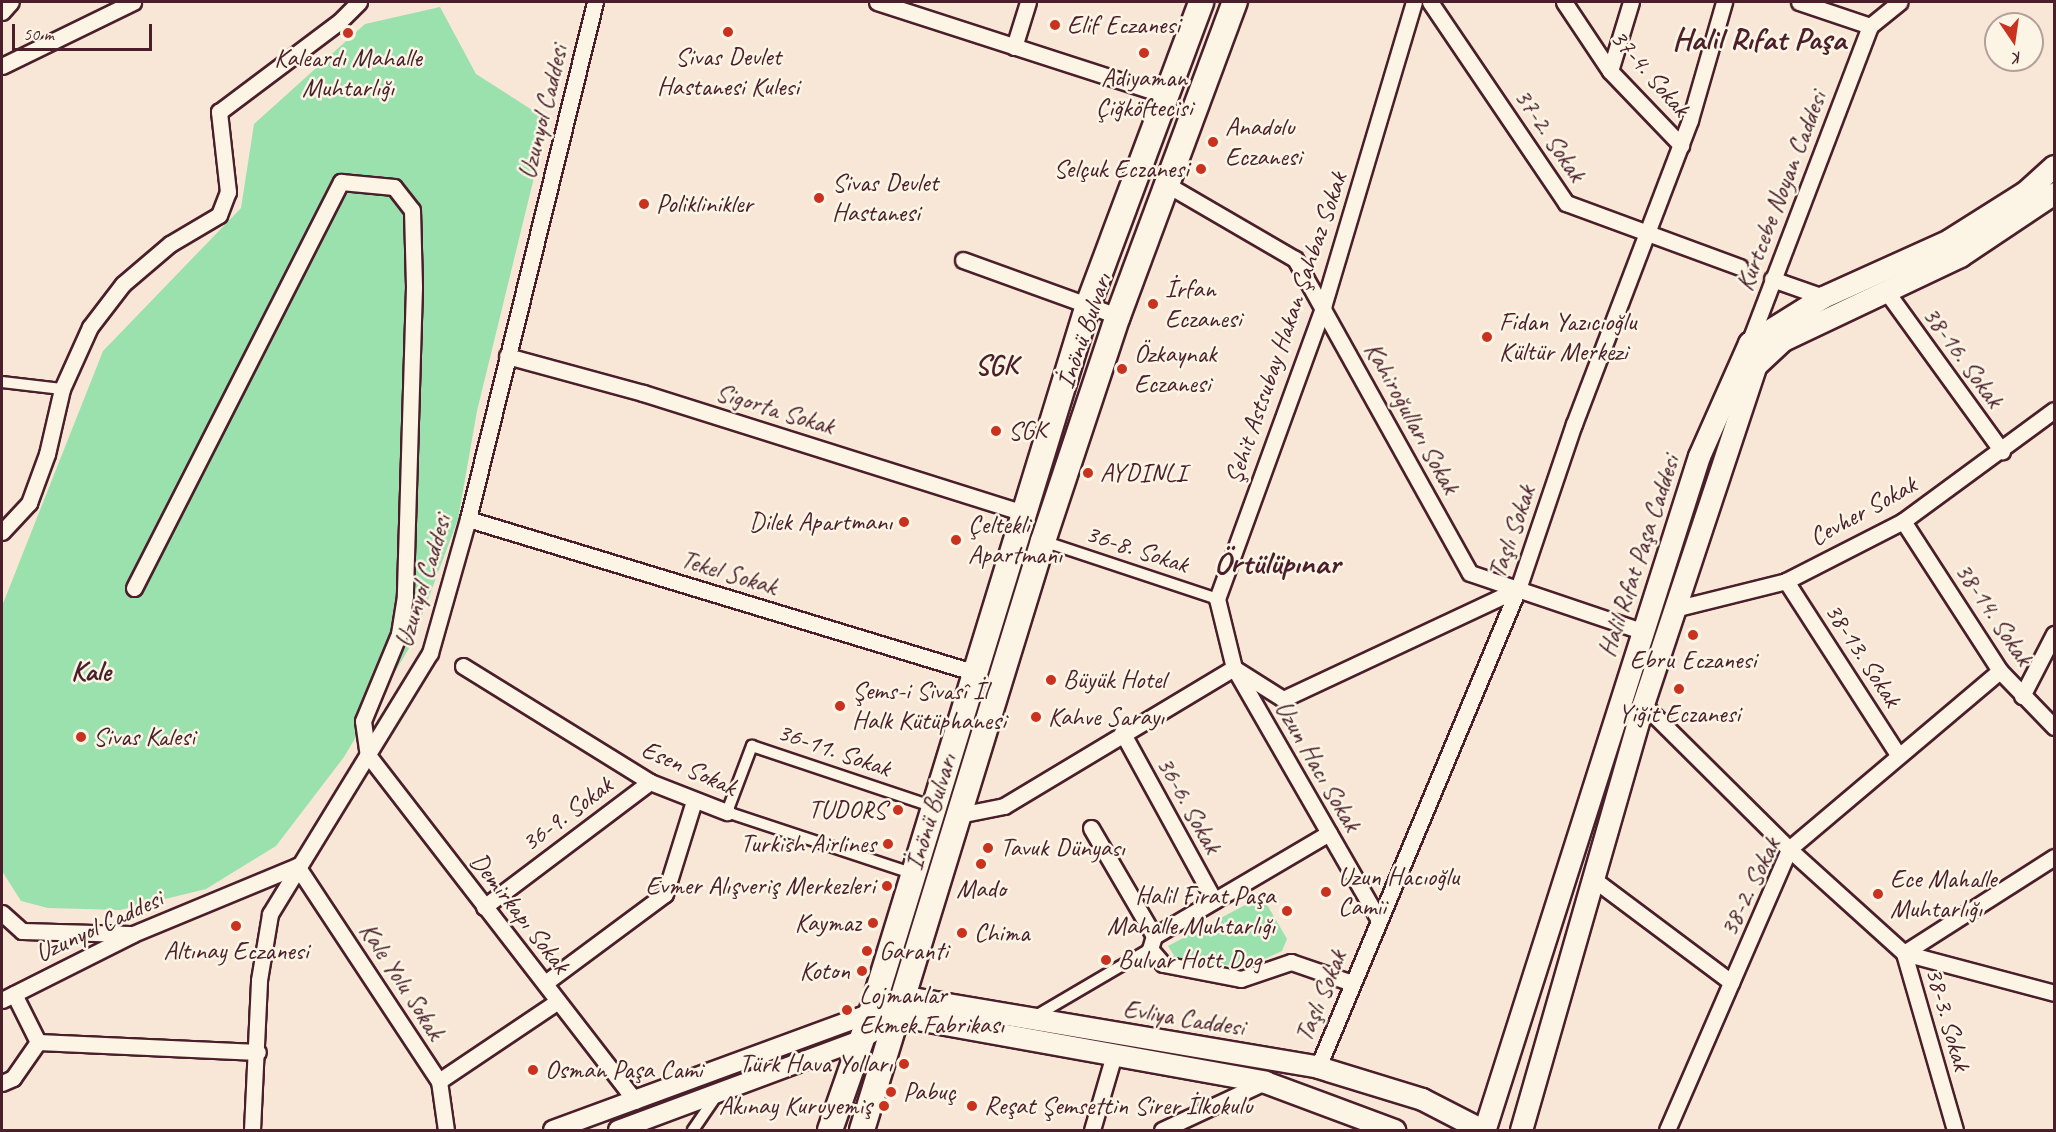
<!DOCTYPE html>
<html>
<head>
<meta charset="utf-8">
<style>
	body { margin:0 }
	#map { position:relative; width:2056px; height:1132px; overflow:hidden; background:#f8e7d6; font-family:Caveat,sans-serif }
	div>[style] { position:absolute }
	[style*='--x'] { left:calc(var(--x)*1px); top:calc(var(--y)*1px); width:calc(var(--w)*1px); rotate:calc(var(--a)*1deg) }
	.green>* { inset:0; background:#9be1ae }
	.roads { filter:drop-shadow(2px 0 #4a1f2b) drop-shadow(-2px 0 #4a1f2b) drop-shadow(0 2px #4a1f2b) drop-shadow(0 -2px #4a1f2b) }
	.pedestrian>* { height:10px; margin:-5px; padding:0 5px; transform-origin:5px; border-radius:5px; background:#fcf5e5 }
	.minor>* { height:15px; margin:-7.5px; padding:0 7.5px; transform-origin:7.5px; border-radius:7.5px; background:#fcf5e5 }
	.tertiary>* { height:18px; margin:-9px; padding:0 9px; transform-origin:9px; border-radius:9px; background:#fcf5e5 }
	.secondary>* { height:21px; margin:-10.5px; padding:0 10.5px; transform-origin:10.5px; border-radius:10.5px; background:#fcf5e5 }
	.primary>* { height:24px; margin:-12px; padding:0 12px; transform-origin:12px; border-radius:12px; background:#fcf5e5 }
	.dots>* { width:16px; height:16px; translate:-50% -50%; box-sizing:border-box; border:3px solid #fcf5e5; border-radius:50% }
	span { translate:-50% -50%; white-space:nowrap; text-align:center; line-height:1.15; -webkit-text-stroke:5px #fcf5e5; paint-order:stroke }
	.poi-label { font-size:26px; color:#4a1f2b }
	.left { translate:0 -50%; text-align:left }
	.right { translate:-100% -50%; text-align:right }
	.street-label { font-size:26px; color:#4a1f2b }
	.quarter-label { font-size:28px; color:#4a1f2b; font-weight:700 }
	.district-label { font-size:32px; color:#4a1f2b; font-weight:700 }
	.frame { position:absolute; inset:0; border:3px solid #4a1f2b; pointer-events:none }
	.north { position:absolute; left:1984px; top:12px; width:60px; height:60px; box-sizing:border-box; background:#fcf5e5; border:2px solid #b59f9b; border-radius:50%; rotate:167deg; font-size:16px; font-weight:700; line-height:24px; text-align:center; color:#4a1f2b }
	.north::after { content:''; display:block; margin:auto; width:21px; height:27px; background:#c8321e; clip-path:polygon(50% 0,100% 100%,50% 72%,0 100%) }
	.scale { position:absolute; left:12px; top:24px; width:140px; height:27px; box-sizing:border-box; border:3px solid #4a1f2b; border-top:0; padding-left:8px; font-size:18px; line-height:21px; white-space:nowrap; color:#4a1f2b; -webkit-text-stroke:4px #fcf5e5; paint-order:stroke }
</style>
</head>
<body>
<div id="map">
	<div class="green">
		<div style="clip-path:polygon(440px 7px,476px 74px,543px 117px,539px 157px,477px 411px,458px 519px,411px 645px,344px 757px,276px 846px,206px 889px,120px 910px,48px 908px,21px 901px,2px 871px,2px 606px,103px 351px,241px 208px,254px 124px,365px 24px)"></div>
		<div style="clip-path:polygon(1262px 896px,1287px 939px,1282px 951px,1245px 968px,1175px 957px,1168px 946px)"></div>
	</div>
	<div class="roads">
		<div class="pedestrian">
			<div style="--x:2;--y:382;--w:60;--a:6.7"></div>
			<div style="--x:1043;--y:541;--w:183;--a:18.4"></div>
			<div style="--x:914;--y:874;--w:197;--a:-161.7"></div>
			<div style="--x:727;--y:812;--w:71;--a:-69.3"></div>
			<div style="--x:752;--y:746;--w:192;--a:18.5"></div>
			<div style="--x:1034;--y:1017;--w:134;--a:-30.4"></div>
			<div style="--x:693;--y:1130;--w:42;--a:-55.6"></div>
		</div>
		<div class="minor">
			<div style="--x:877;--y:2;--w:306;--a:17.9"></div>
			<div style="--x:1430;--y:2;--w:243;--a:55.9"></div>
			<div style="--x:1566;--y:203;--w:185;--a:20.2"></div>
			<div style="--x:1564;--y:2;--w:83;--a:56.3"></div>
			<div style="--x:1610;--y:71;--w:103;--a:46.2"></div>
			<div style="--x:1799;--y:2;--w:75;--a:18.7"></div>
			<div style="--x:2;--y:12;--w:13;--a:-48"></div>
			<div style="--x:1014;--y:47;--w:47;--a:-72.7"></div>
			<div style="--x:2;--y:66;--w:146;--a:-26"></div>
			<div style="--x:1610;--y:71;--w:72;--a:-73.1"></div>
			<div style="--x:1166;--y:184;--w:149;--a:30.2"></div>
			<div style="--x:1295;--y:259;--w:359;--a:60.9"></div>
			<div style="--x:1470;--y:573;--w:181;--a:18.7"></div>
			<div style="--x:963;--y:260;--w:165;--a:19.9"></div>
			<div style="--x:1772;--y:279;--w:54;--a:19.4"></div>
			<div style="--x:1886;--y:291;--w:198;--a:54.1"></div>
			<div style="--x:1749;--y:343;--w:339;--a:-69.1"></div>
			<div style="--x:1870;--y:26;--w:38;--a:-39"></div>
			<div style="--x:507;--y:356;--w:141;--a:15.2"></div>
			<div style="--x:643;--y:393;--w:403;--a:17.5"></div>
			<div style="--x:468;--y:519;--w:531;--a:16.86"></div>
			<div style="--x:1903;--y:521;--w:179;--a:57.1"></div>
			<div style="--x:2000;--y:671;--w:78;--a:46"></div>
			<div style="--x:2;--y:532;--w:40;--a:-47"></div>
			<div style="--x:29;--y:503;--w:52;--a:-69.8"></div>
			<div style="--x:47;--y:454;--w:67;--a:-77"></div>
			<div style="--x:62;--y:389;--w:68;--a:-65.7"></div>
			<div style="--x:90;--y:327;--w:54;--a:-52.5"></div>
			<div style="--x:123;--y:284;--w:62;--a:-40.4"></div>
			<div style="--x:170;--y:244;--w:57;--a:-30.6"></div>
			<div style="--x:219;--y:215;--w:25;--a:-69"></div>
			<div style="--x:228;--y:192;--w:81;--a:-96.4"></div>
			<div style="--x:219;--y:112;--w:151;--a:-36.9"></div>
			<div style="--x:340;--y:21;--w:27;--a:-45"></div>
			<div style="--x:1786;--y:581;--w:207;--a:57.2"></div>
			<div style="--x:134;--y:588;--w:456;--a:-63"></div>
			<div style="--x:341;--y:182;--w:53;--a:5.4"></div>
			<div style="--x:394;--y:187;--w:29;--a:52"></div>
			<div style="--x:412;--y:210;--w:77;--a:88.5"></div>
			<div style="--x:414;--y:287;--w:309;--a:91.7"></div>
			<div style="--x:405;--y:596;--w:38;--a:99"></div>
			<div style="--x:399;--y:634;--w:94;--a:112.5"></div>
			<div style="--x:363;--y:721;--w:34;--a:82"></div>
			<div style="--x:368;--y:755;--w:437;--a:52.3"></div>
			<div style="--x:1674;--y:609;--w:115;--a:-14"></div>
			<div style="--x:1786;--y:581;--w:131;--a:-27.1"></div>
			<div style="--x:1903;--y:521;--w:187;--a:-36.3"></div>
			<div style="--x:463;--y:666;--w:220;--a:31.8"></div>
			<div style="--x:650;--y:782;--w:83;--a:21.3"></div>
			<div style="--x:2022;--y:696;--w:70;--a:-62.7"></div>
			<div style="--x:1643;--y:704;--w:206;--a:44.8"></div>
			<div style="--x:1789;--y:849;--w:155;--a:42.1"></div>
			<div style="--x:1904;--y:953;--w:155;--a:14.9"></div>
			<div style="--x:1122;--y:732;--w:192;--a:61.3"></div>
			<div style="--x:959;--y:815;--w:46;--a:-11.3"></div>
			<div style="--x:1004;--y:806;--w:268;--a:-31"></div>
			<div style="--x:1234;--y:668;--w:58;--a:32.3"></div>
			<div style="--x:1283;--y:699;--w:259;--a:-25.1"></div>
			<div style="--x:1091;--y:828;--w:125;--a:59.7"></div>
			<div style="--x:1329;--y:833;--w:203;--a:149.5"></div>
			<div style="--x:1154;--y:936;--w:14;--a:107"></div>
			<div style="--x:1150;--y:949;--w:20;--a:49"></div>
			<div style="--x:1163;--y:964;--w:79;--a:10.9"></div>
			<div style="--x:1241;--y:979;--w:53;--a:-18.8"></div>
			<div style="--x:1291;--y:962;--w:65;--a:19"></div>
			<div style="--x:297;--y:866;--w:258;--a:56.6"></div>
			<div style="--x:439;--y:1081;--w:49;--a:81.9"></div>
			<div style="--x:1592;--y:878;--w:174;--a:36.8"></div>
			<div style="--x:484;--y:907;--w:208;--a:-37"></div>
			<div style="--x:2;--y:913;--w:27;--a:42"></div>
			<div style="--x:22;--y:931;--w:108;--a:1.6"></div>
			<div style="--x:1379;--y:920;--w:291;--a:-119.9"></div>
			<div style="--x:1234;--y:668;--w:71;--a:-103.8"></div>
			<div style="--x:1217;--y:599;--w:311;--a:-70"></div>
			<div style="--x:1323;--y:307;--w:318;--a:-73.4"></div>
			<div style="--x:545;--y:983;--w:149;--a:-36.6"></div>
			<div style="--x:665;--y:894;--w:97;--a:-72.7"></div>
			<div style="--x:14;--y:994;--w:54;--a:63.4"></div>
			<div style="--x:38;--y:1042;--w:220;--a:2.6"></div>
			<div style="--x:2;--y:1000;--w:147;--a:-26.7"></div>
			<div style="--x:133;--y:934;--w:178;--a:-22.5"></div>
			<div style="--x:1318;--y:1067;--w:518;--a:-67.3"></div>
			<div style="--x:1518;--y:589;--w:174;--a:-71.3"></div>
			<div style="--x:1574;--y:424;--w:325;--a:-69.1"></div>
			<div style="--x:1690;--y:120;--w:123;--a:-73.9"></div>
			<div style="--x:439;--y:1081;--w:143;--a:-33.9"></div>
			<div style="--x:2;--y:1083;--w:12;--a:-24"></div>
			<div style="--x:13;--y:1078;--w:44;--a:-55.2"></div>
			<div style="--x:252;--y:1130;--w:150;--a:-87.3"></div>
			<div style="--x:259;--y:980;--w:67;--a:-80.5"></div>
			<div style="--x:270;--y:914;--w:306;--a:-58.5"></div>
			<div style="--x:430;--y:653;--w:139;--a:-74.2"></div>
			<div style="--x:468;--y:519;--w:532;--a:-76.2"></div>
			<div style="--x:1092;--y:1130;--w:78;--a:-73.7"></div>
			<div style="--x:1162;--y:1130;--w:114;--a:-25"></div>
			<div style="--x:1667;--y:1130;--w:306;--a:-66.5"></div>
			<div style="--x:1789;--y:849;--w:276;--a:-40.2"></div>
			<div style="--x:1955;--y:1130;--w:184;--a:-106.1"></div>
			<div style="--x:1904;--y:953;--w:178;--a:-32.6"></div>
		</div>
		<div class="tertiary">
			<div style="--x:553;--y:1130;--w:339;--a:-20.2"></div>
			<div style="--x:618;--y:1130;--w:258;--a:-20.4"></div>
			<div style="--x:860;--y:1040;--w:47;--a:-31"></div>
		</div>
		<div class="secondary">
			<div style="--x:871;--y:1013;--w:38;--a:-25"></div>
			<div style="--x:906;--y:997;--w:418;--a:9.6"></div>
			<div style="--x:1318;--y:1067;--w:109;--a:17.1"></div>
			<div style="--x:1422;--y:1099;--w:68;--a:27.3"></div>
			<div style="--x:900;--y:1016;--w:371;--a:10.2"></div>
			<div style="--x:1265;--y:1082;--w:138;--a:20.4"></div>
			<div style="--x:1485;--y:1128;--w:705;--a:-72.34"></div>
			<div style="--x:1699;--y:456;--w:124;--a:-66.1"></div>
			<div style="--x:1749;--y:343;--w:87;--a:-31.9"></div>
			<div style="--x:1823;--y:297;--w:138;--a:-24.3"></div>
			<div style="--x:1949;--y:240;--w:90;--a:-32.3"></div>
			<div style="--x:2025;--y:192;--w:39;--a:-42"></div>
			<div style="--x:1521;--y:1130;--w:443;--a:-74"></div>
			<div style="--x:1643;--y:704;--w:357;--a:-71.6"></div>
			<div style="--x:1756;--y:365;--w:37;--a:-43"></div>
			<div style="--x:1783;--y:340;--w:196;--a:-25.4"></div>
			<div style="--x:1960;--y:256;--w:113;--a:-33.8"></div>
		</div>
		<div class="primary">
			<div style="--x:830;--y:1130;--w:124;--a:-70.7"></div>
			<div style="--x:871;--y:1013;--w:741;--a:-72.96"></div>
			<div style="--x:1088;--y:305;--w:323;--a:-69.5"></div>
			<div style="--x:862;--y:1130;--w:616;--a:-72.92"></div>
			<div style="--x:1043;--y:541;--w:237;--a:-71.6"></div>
			<div style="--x:1118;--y:316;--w:335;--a:-69.6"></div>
		</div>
	</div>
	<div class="dots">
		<div style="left:1055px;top:25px;background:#c8321e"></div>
		<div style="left:728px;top:32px;background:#c8321e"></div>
		<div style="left:348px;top:33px;background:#c8321e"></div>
		<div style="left:1144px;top:53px;background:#c8321e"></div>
		<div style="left:1213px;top:142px;background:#c8321e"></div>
		<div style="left:1201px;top:169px;background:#c8321e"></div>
		<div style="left:819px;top:198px;background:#c8321e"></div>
		<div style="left:644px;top:204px;background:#c8321e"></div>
		<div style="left:1153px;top:304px;background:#c8321e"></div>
		<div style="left:1487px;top:337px;background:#c8321e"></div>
		<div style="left:1122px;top:369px;background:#c8321e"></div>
		<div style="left:996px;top:431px;background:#c8321e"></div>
		<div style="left:1088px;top:473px;background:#c8321e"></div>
		<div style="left:904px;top:522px;background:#c8321e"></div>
		<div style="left:956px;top:540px;background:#c8321e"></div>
		<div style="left:1693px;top:635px;background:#c8321e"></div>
		<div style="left:1051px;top:680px;background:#c8321e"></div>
		<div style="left:1679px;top:689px;background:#c8321e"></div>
		<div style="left:840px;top:706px;background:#c8321e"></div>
		<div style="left:1036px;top:717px;background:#c8321e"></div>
		<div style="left:81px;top:737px;background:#c8321e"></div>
		<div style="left:898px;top:810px;background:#c8321e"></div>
		<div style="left:888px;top:844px;background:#c8321e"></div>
		<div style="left:988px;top:848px;background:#c8321e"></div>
		<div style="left:981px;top:864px;background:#c8321e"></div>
		<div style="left:887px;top:886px;background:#c8321e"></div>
		<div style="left:1326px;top:892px;background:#c8321e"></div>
		<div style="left:1878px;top:894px;background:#c8321e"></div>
		<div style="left:1287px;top:911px;background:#c8321e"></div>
		<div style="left:873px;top:923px;background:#c8321e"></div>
		<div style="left:236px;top:926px;background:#c8321e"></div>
		<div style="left:962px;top:933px;background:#c8321e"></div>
		<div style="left:867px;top:951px;background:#c8321e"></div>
		<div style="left:1106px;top:960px;background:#c8321e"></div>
		<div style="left:862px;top:971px;background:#c8321e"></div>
		<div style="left:847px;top:1010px;background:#c8321e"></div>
		<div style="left:904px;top:1064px;background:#c8321e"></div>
		<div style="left:533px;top:1070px;background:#c8321e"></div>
		<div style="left:891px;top:1092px;background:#c8321e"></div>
		<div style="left:884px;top:1106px;background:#c8321e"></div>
		<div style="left:972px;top:1106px;background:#c8321e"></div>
	</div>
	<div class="poi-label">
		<span class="left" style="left:1067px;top:25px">Elif Eczanesi</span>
		<span style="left:728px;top:72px">Sivas Devlet<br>Hastanesi Kulesi</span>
		<span style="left:348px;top:73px">Kaleardı Mahalle<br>Muhtarlığı</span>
		<span style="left:1144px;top:93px">Adıyaman<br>Çiğköftecisi</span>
		<span class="left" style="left:1225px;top:142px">Anadolu<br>Eczanesi</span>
		<span class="right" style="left:1189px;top:169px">Selçuk Eczanesi</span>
		<span class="left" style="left:832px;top:198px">Sivas Devlet<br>Hastanesi</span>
		<span class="left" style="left:656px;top:204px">Poliklinikler</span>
		<span class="left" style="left:1165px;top:304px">İrfan<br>Eczanesi</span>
		<span class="left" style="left:1499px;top:337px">Fidan Yazıcıoğlu<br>Kültür Merkezi</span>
		<span class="left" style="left:1134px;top:369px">Özkaynak<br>Eczanesi</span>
		<span class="left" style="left:1008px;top:431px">SGK</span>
		<span class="left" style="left:1100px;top:473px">AYDINLI</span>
		<span class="right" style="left:892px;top:522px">Dilek Apartmanı</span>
		<span class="left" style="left:968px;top:540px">Çeltekli<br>Apartmanı</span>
		<span style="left:1693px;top:660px">Ebru Eczanesi</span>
		<span class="left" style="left:1063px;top:680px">Büyük Hotel</span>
		<span class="left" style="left:852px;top:706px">Şems-i Sivasî İl<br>Halk Kütüphanesi</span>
		<span style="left:1679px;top:714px">Yiğit Eczanesi</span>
		<span class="left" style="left:1048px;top:717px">Kahve Sarayı</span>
		<span class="left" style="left:93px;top:737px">Sivas Kalesi</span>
		<span class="right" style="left:886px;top:810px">TUDORS</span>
		<span class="right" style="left:876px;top:844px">Turkish Airlines</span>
		<span class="left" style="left:1000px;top:848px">Tavuk Dünyası</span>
		<span class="left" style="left:1338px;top:892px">Uzun Hacıoğlu<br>Camii</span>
		<span class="left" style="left:1890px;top:894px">Ece Mahalle<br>Muhtarlığı</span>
		<span class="right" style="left:875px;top:886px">Evmer Alışveriş Merkezleri</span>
		<span style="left:981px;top:889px">Mado</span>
		<span class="right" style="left:1275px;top:911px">Halil Fırat Paşa<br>Mahalle Muhtarlığı</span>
		<span class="right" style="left:861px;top:923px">Kaymaz</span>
		<span class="left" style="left:974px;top:933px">Chima</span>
		<span style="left:236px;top:951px">Altınay Eczanesi</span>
		<span class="left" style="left:879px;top:951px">Garanti</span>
		<span class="left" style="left:1118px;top:960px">Bulvar Hott Dog</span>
		<span class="right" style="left:850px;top:971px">Koton</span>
		<span class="left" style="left:859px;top:1010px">Lojmanlar<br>Ekmek Fabrikası</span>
		<span class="right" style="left:892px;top:1064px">Türk Hava Yolları</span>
		<span class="left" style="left:545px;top:1070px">Osman Paşa Cami</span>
		<span class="left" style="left:903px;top:1092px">Pabuç</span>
		<span class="right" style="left:872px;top:1106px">Akınay Kuruyemiş</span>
		<span class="left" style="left:984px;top:1106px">Reşat Şemsettin Sirer İlkokulu</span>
	</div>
	<div class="street-label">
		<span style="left:1650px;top:73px;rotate:49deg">37-4. Sokak</span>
		<span style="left:543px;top:112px;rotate:-76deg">Uzunyol Caddesi</span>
		<span style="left:1550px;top:135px;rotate:56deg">37-2. Sokak</span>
		<span style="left:1781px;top:191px;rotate:-69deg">Kurtcebe Noyan Caddesi</span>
		<span style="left:1286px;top:328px;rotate:-71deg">Şehit Astsubay Hakan Şahbaz Sokak</span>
		<span style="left:1084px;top:331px;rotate:-71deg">İnönü Bulvarı</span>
		<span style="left:1963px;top:357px;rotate:54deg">38-16. Sokak</span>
		<span style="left:775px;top:409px;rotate:17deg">Sigorta Sokak</span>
		<span style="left:1412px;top:418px;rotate:61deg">Kahiroğulları Sokak</span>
		<span style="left:1863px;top:511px;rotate:-29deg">Cevher Sokak</span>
		<span style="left:1512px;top:532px;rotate:-71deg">Taşlı Sokak</span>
		<span style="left:1137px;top:549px;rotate:18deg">36-8. Sokak</span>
		<span style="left:1639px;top:556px;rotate:-72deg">Halil Rıfat Paşa Caddesi</span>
		<span style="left:729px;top:573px;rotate:17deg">Tekel Sokak</span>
		<span style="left:423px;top:581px;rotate:-73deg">Uzunyol Caddesi</span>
		<span style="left:1994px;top:614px;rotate:56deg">38-14. Sokak</span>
		<span style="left:1863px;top:655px;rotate:57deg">38-13. Sokak</span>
		<span style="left:834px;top:750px;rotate:19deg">36-11. Sokak</span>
		<span style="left:1318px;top:766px;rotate:60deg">Uzun Hacı Sokak</span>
		<span style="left:689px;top:768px;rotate:24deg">Esen Sokak</span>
		<span style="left:1189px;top:805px;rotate:61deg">36-6. Sokak</span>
		<span style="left:931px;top:812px;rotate:-73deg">İnönü Bulvarı</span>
		<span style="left:567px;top:814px;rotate:-37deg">36-9. Sokak</span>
		<span style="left:1750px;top:887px;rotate:-64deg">38-2. Sokak</span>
		<span style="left:520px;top:913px;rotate:52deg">Demirkapı Sokak</span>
		<span style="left:99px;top:926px;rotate:-25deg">Uzunyol Caddesi</span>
		<span style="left:402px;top:981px;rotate:57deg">Kale Yolu Sokak</span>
		<span style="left:1321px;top:996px;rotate:-68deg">Taşlı Sokak</span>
		<span style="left:1184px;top:1018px;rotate:9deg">Evliya Caddesi</span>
		<span style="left:1948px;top:1019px;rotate:74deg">38-3. Sokak</span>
	</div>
	<div class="quarter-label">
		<span style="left:996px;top:365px">SGK</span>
		<span style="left:91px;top:671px">Kale</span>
	</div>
	<div class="district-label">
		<span style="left:1759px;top:39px">Halil Rıfat Paşa</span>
		<span style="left:1277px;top:563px">Örtülüpınar</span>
	</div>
	<div class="frame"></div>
	<div class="north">K</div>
	<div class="scale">50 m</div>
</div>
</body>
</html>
